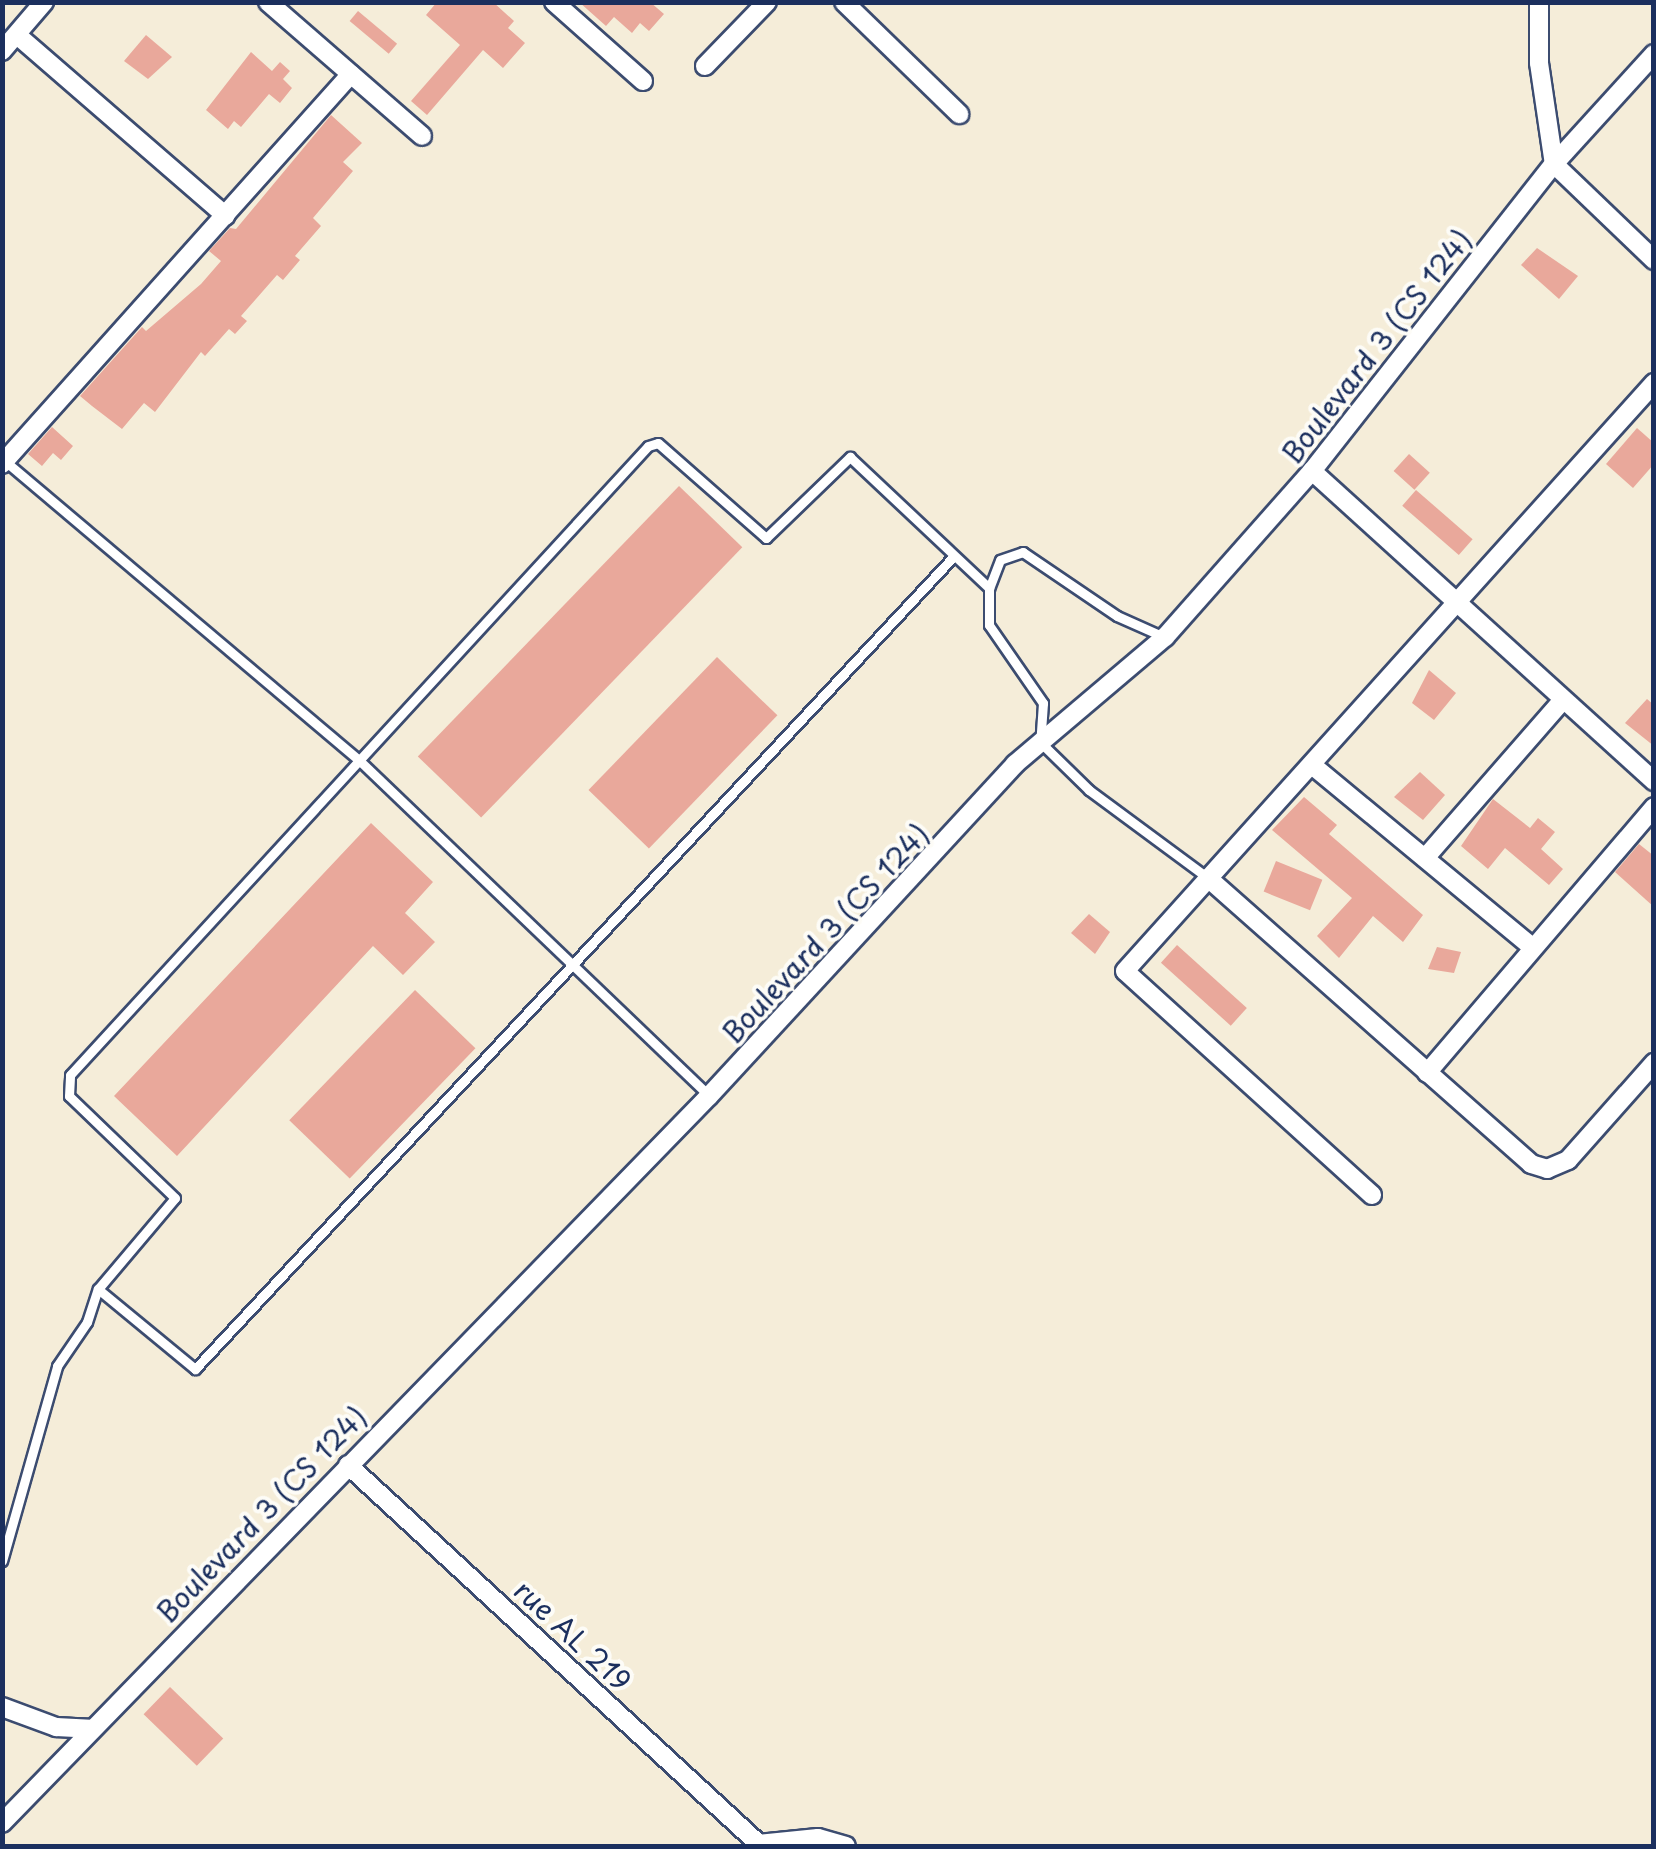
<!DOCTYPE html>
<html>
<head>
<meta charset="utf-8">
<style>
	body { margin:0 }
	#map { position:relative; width:1656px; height:1849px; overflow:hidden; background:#f5edd9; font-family:"Playpen Sans",sans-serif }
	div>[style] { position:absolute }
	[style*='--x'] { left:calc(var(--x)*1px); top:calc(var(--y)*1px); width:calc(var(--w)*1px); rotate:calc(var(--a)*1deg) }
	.building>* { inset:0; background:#e9a89b; transform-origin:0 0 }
	.roads { filter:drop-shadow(2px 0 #3c4c70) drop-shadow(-2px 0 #3c4c70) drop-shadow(0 2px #3c4c70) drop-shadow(0 -2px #3c4c70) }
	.service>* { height:9px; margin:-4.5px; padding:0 4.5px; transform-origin:4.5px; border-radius:4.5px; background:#fff }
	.minor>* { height:18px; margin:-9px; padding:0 9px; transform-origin:9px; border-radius:9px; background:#fff }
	span { translate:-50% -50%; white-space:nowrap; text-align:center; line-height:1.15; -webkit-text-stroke:8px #fdfcf7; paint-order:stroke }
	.street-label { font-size:28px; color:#1b2f5e }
	.frame { position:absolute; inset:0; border:5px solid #1b2f5e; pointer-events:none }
</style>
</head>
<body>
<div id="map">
	<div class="building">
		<div style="clip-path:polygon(437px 2px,493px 2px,514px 21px,508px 28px,525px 43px,503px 68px,483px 50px,427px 115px,411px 101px,460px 45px,426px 15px)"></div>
		<div style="clip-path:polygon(579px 2px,650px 2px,664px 14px,649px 31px,640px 23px,632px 33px,614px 17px,606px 26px)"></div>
		<div style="left:358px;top:11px;width:51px;height:13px;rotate:40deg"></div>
		<div style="clip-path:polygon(146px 35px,172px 57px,148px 79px,124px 61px)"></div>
		<div style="clip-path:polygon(251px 52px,272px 71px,280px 62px,290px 71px,283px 79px,292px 88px,280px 103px,269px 94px,241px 127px,234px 121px,228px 129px,206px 110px)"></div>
		<div style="clip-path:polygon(331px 115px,362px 143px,343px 162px,353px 171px,313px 218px,321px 226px,295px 256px,300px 260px,283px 280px,277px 275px,241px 316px,247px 321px,235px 334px,229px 329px,205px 356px,201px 352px,155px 412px,144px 403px,122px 429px,92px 406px,80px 396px,142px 327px,146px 331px,201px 284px,221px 261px,209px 251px,230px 228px,236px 229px)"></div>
		<div style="clip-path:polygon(1537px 248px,1578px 276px,1559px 299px,1521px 265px)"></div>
		<div style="clip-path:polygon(52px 427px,73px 446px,61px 460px,53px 453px,42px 466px,28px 454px)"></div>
		<div style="clip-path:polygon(1637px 428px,1654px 443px,1654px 464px,1633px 488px,1606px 464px)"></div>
		<div style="left:1409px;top:454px;width:28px;height:23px;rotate:42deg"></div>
		<div style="left:679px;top:486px;width:88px;height:376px;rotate:44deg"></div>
		<div style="left:1416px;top:490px;width:75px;height:21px;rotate:41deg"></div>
		<div style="left:717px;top:657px;width:84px;height:185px;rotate:44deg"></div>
		<div style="clip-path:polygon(1429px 670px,1456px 693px,1434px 720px,1412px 703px)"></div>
		<div style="clip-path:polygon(1647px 699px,1654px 705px,1654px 746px,1625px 723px)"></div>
		<div style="clip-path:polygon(1420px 772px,1445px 795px,1423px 820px,1394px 797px)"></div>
		<div style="clip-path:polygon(1304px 797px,1337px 825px,1329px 834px,1423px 915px,1403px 942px,1373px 916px,1339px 958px,1317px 936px,1352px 898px,1272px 830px)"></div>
		<div style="clip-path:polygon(1493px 799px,1530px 828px,1538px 818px,1555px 832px,1541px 849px,1563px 869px,1549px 885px,1505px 848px,1488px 869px,1461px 846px)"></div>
		<div style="clip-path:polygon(371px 823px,433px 882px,405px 913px,435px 942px,403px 975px,373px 946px,177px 1156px,114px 1096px)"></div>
		<div style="clip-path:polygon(1639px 844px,1654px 856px,1654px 907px,1615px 872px)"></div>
		<div style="left:1276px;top:861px;width:50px;height:33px;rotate:22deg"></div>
		<div style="clip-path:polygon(1089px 914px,1110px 932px,1095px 954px,1071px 933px)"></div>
		<div style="left:1177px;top:945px;width:94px;height:24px;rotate:42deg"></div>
		<div style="clip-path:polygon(1437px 947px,1461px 952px,1454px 973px,1428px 969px)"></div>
		<div style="left:415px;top:990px;width:84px;height:181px;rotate:44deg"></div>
		<div style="left:170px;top:1687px;width:74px;height:38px;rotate:44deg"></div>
	</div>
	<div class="roads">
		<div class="service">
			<div style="--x:5;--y:461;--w:463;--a:40.2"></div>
			<div style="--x:359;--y:760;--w:485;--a:43.8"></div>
			<div style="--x:1162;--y:636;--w:49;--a:-156"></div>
			<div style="--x:1117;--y:616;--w:114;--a:-145.8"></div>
			<div style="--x:1023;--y:552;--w:24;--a:161"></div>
			<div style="--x:1000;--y:560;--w:30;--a:111"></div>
			<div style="--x:989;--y:588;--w:37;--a:90"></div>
			<div style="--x:989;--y:625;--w:95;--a:55.3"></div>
			<div style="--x:1043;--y:703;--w:39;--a:94"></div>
			<div style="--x:1040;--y:742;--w:69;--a:44.4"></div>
			<div style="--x:1089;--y:790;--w:148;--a:36.5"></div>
			<div style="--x:98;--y:1289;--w:126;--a:39.5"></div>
			<div style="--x:195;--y:1369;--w:1112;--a:-46.97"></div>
			<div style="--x:2;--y:1561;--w:203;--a:-74.2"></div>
			<div style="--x:57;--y:1366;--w:53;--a:-55.7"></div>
			<div style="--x:87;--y:1322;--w:35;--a:-72"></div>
			<div style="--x:98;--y:1289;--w:119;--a:-49.8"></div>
			<div style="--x:175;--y:1198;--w:147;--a:-136.1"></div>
			<div style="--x:69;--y:1096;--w:21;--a:-87"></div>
			<div style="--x:70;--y:1075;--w:854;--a:-47.42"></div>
			<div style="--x:648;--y:446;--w:10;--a:-17"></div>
			<div style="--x:658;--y:443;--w:144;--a:41.3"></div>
			<div style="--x:766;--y:538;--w:117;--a:-44"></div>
			<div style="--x:850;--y:457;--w:191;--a:43.3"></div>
		</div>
		<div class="minor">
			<div style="--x:268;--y:2;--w:204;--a:41"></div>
			<div style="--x:554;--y:2;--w:119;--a:41.6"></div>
			<div style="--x:844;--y:2;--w:161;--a:44.2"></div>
			<div style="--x:1539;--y:2;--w:61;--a:90"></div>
			<div style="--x:1539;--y:63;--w:102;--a:81.6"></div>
			<div style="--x:1554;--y:164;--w:139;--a:43.8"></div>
			<div style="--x:17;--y:35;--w:276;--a:40.9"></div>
			<div style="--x:2;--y:51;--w:65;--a:-49.4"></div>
			<div style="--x:705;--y:66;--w:89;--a:-45.9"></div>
			<div style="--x:2;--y:464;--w:523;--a:-48.18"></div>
			<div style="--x:1312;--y:471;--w:462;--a:42.2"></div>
			<div style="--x:1312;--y:765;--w:284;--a:39.6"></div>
			<div style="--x:1425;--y:858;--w:210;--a:-48.9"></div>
			<div style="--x:1208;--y:878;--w:431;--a:41.5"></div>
			<div style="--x:1531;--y:1164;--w:17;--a:17"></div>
			<div style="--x:1547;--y:1169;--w:23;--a:-23"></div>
			<div style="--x:1568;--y:1160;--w:130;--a:-48.4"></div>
			<div style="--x:1427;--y:1073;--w:350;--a:-49.5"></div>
			<div style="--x:1372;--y:1195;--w:333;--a:-137.8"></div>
			<div style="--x:1125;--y:971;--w:791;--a:-48.02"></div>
			<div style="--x:348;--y:1465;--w:562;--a:42.69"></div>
			<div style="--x:2;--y:1707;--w:58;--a:20.3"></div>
			<div style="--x:56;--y:1727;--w:34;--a:3"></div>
			<div style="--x:2;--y:1823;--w:1014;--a:-45.8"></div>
			<div style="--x:709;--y:1096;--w:452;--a:-47.3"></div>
			<div style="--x:1015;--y:764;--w:197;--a:-40.3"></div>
			<div style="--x:1165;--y:637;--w:222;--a:-48.5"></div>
			<div style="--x:1312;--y:471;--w:391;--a:-51.8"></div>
			<div style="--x:1554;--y:164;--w:149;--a:-47.7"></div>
			<div style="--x:758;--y:1844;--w:60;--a:-5.7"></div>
			<div style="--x:818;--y:1838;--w:29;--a:16"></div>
		</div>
	</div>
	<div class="street-label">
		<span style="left:1376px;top:346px;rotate:-52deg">Boulevard 3 (CS 124)</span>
		<span style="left:825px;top:933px;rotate:-47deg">Boulevard 3 (CS 124)</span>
		<span style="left:261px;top:1514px;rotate:-46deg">Boulevard 3 (CS 124)</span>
		<span style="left:573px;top:1635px;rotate:43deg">rue AL 219</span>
	</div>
	<div class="frame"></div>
</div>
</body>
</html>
